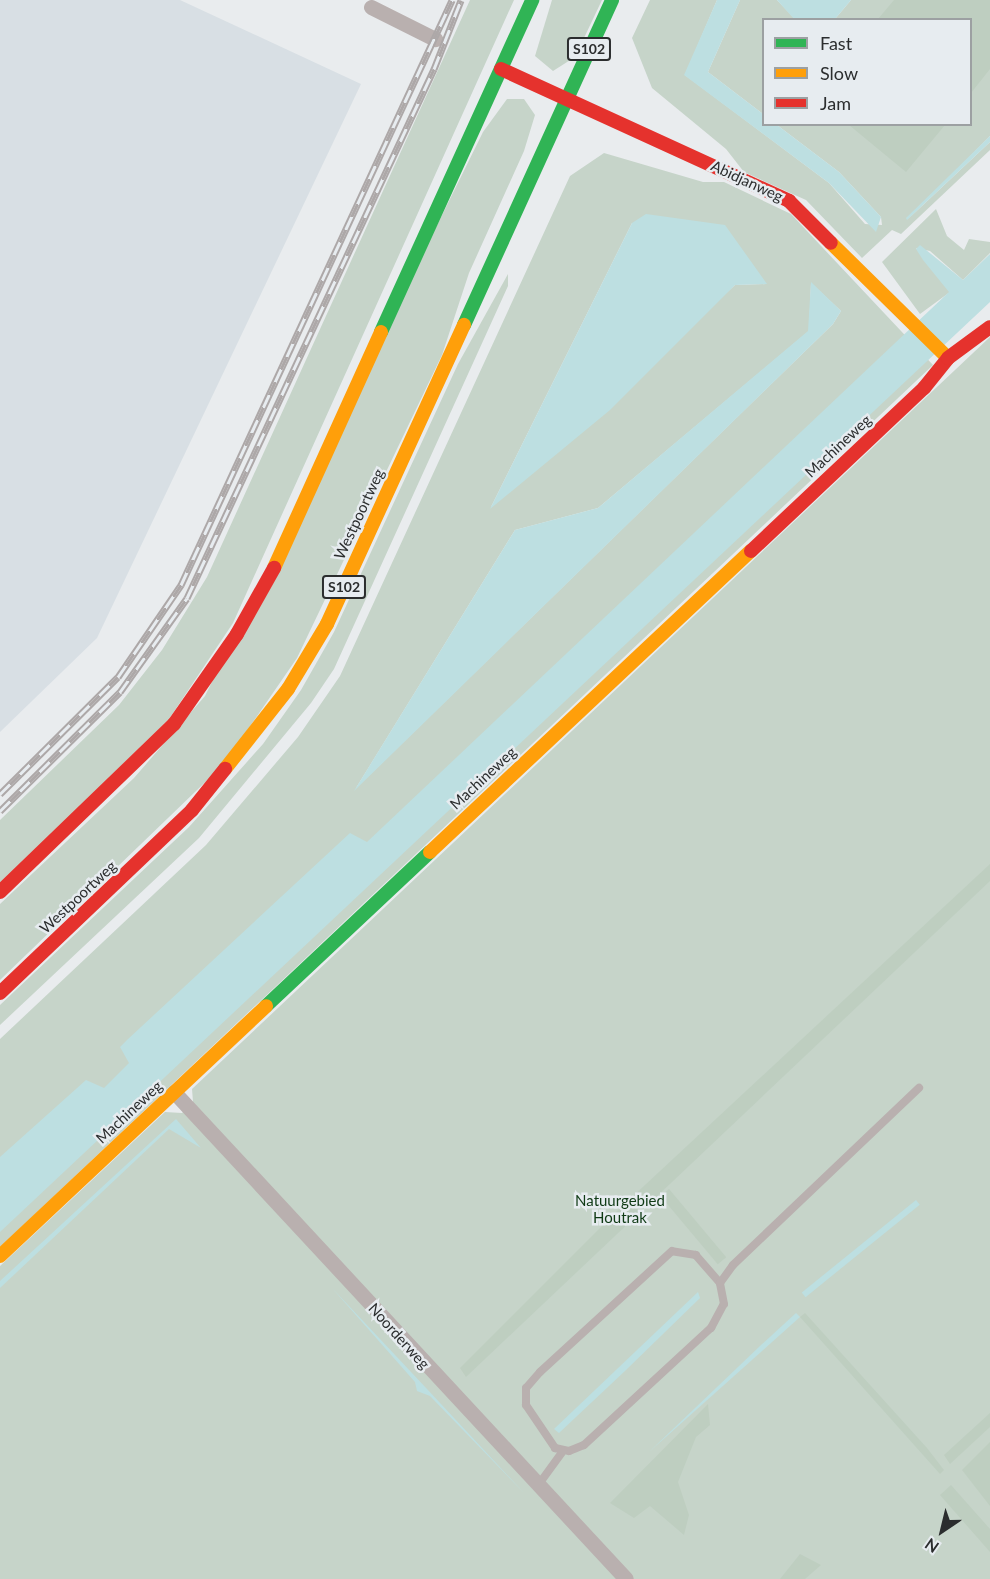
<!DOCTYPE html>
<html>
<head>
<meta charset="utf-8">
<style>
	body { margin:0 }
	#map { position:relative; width:990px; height:1579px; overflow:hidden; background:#e9ecee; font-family:Lato,sans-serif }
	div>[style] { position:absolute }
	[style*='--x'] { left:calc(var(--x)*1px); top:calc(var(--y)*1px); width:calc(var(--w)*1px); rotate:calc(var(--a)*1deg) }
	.built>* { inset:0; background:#d8dfe4 }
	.green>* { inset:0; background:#c6d4c9 }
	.forest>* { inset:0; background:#becec0; transform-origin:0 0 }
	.water>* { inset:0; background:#bddfe1; transform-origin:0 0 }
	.lane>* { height:8px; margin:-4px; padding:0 4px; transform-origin:4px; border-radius:4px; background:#b9b0af }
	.street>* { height:15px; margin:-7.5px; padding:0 7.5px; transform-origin:7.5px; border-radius:7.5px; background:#b9b0af }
	.fast>* { height:14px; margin:-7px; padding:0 7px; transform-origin:7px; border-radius:7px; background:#30b455 }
	.slow>* { height:14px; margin:-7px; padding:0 7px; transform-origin:7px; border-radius:7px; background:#ff9f0a }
	.jam>* { height:14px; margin:-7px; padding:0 7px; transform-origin:7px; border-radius:7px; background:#e5322d }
	.rail>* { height:7px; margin-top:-3.5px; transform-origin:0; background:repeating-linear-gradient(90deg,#e7ecf0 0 14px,#ada8a8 0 28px); box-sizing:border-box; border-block:2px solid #ada8a8 }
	span { translate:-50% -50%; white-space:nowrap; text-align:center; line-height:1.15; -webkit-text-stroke:5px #e7ecf0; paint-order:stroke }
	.shield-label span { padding:2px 4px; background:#e7ecf0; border:2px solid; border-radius:4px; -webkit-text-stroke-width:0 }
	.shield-label { font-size:14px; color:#2b2d2e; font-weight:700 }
	.street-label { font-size:15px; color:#2b2d2e }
	.park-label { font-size:15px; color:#0f3a15 }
	.legend { position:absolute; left:762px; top:18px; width:210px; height:108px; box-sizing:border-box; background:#e7ecf0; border:2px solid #9ca0a2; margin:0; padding:8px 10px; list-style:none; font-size:18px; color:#2b2d2e }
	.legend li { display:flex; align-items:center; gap:12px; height:30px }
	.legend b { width:30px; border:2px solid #9ca0a2 }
	.north { position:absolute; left:912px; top:1501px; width:60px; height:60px; -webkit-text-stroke:4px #e7ecf0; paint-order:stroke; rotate:215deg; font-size:16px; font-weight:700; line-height:24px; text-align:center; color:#2b2d2e }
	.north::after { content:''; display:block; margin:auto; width:21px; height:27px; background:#2b2d2e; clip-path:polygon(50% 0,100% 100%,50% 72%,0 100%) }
</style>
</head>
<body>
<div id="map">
	<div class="built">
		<div style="clip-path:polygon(0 0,180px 0,361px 84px,97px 638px,0 732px)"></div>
	</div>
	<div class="green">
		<div style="clip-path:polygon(470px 0,514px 0,233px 623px,169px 719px,0 884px,0 820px,119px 705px,162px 650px,207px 577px)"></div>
		<div style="clip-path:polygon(552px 0,602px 0,575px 57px,553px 71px,535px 56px)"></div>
		<div style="clip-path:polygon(650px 0,717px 0,685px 75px,829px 183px,865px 224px,882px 225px,881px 217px,839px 172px,777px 125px,970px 124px,970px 20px,835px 19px,851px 0,990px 0,990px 136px,907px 220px,990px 142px,990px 150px,901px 234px,892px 230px,862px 258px,806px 200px,744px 172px,726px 149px,652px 88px,632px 38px)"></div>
		<div style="clip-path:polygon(740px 0,777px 0,795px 19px,764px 20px,763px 114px,708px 72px)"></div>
		<div style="clip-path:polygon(507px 99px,524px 99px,535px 115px,524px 151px,469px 273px,442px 355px,297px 658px,224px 764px,0 980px,0 904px,134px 778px,205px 696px,483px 132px)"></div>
		<div style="clip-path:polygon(evenodd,604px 153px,703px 182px,724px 182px,791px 214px,933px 365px,0 1247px,0 1039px,206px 845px,298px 737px,340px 676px,570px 176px,604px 153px,632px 223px,766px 284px,735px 285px,491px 507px,632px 223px,604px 153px,811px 283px,841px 311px,833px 324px,356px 788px,515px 530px,598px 508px,809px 331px,811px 283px)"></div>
		<div style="clip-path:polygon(936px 209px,947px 236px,964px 250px,969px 239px,990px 242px,990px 253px,963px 280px,930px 251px,916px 248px,950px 292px,920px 314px,882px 262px)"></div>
		<div style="clip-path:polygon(508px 274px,508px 286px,334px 669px,311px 703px,199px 838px,0 1025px,0 1005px,189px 827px,263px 744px,301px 690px,334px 632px,458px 364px)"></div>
		<div style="clip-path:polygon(990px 337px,990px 1579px,0 1579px,0 1266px,165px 1112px,182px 1113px,193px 1102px,192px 1089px)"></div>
	</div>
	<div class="forest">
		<div style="clip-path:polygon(894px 0,990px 0,990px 69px,971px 93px,970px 20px,878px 19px)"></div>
		<div style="clip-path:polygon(849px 125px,945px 125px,906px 172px)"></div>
		<div style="clip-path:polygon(990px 864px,990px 881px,466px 1377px,460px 1368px,616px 1212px)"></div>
		<div style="left:669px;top:1189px;width:89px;height:11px;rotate:50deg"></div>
		<div style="clip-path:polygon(805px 1313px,927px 1448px,944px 1470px,940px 1474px,800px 1317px)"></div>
		<div style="clip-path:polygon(708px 1404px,710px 1425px,696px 1437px,678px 1482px,689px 1515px,684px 1535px,650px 1506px,634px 1518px,610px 1503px)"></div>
		<div style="clip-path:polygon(990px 1413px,990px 1427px,950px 1464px,944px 1455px)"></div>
		<div style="clip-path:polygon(990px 1442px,990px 1506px,962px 1470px)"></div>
		<div style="clip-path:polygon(951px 1485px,990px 1529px,990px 1552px,940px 1495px)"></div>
		<div style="clip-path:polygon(800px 1554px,821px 1565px,805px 1579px,780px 1579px)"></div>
	</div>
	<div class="water">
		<div style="clip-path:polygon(717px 0,740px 0,708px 72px,763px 114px,764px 124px,777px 125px,839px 172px,881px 217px,876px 232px,829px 183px,684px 75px)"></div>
		<div style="clip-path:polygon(777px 0,851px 0,835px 19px,795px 20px)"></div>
		<div style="clip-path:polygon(990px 136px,990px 142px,907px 220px,906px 218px)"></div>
		<div style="clip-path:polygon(646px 214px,725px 225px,767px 284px,735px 285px,610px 410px,490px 509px,632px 223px)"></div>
		<div style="clip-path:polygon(920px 245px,963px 280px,990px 254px,990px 302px,0 1232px,0 1157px,86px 1080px,104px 1088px,129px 1063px,120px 1047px,127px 1040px,350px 833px,367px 842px,949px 292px,923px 260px,916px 249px)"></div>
		<div style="clip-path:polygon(811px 282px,841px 311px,833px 324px,354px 791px,515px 530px,598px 508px,808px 331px)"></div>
		<div style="clip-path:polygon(176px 1119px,201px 1148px,169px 1129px,0 1288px,0 1281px)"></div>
		<div style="left:916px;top:1200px;width:6px;height:147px;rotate:51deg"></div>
		<div style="clip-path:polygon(332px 1288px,427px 1389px,524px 1493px,430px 1396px,417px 1391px,415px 1382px)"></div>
		<div style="clip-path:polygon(698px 1292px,700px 1298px,626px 1370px,559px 1433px,554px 1429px)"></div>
		<div style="clip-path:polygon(796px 1313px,800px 1317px,649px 1452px,760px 1346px)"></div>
	</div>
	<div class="lane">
		<div style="--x:720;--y:1283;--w:37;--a:-131"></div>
		<div style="--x:696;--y:1255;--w:24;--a:-171"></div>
		<div style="--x:672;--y:1251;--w:179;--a:137.5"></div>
		<div style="--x:540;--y:1372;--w:21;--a:131"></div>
		<div style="--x:526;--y:1388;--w:17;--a:90"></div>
		<div style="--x:526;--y:1405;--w:52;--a:56"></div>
		<div style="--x:555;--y:1448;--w:14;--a:12"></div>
		<div style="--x:569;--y:1451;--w:16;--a:-22"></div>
		<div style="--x:584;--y:1445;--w:173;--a:-42.7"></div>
		<div style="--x:711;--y:1328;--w:27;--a:-62"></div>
		<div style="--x:724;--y:1304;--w:21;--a:-101"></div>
		<div style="--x:720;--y:1283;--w:22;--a:-54"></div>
		<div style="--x:733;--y:1265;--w:257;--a:-43.6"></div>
		<div style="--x:539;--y:1484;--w:41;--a:-54"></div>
	</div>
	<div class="street">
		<div style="--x:371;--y:7;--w:72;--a:26.6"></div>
		<div style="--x:174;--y:1092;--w:664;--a:47.13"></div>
	</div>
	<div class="fast">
		<div style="--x:464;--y:325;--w:357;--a:-65.5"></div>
		<div style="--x:381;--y:332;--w:365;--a:-65.5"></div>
		<div style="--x:266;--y:1006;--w:225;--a:-43.2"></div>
	</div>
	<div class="slow">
		<div style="--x:831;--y:243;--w:164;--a:44.5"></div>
		<div style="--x:274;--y:568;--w:259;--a:-65.6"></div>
		<div style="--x:225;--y:769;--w:102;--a:-51.8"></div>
		<div style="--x:288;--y:689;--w:76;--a:-59"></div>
		<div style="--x:327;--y:624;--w:329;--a:-65.4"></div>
		<div style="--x:430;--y:852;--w:440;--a:-43.2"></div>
		<div style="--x:0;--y:1256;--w:365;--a:-43.2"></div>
	</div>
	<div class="jam">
		<div style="--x:501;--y:69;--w:317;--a:24.6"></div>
		<div style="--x:789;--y:201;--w:59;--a:45"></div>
		<div style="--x:751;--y:551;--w:238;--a:-43.3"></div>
		<div style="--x:924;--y:388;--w:38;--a:-51"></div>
		<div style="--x:948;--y:358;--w:52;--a:-36.4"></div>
		<div style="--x:0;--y:892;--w:242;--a:-44"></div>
		<div style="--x:174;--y:724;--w:110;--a:-55"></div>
		<div style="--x:237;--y:634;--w:76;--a:-60.7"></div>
		<div style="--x:0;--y:993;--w:265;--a:-43.6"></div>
		<div style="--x:192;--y:810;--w:53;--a:-51.2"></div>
	</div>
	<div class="rail">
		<div style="--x:0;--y:794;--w:166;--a:-44.8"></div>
		<div style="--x:118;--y:677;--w:112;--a:-55.6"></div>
		<div style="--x:181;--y:585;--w:645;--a:-65.14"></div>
		<div style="--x:0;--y:811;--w:169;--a:-44.8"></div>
		<div style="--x:120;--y:692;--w:115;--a:-54.5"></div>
		<div style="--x:187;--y:598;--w:584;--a:-64.97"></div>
		<div style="--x:434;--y:69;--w:74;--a:-68.6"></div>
	</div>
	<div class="shield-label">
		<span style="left:589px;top:49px">S102</span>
		<span style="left:344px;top:587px">S102</span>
	</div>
	<div class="street-label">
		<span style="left:747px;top:181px;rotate:25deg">Abidjanweg</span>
		<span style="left:838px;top:446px;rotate:-43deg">Machineweg</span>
		<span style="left:359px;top:514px;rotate:-65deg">Westpoortweg</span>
		<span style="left:483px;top:778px;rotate:-43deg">Machineweg</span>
		<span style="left:78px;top:897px;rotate:-43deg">Westpoortweg</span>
		<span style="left:129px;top:1112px;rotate:-43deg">Machineweg</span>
		<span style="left:399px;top:1336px;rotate:48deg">Noorderweg</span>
	</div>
	<div class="park-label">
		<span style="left:620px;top:1209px">Natuurgebied<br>Houtrak</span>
	</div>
	<ul class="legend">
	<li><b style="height:8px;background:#30b455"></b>Fast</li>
	<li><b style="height:8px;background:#ff9f0a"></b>Slow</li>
	<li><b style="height:8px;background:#e5322d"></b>Jam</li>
	</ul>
	<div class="north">N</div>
</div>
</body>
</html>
